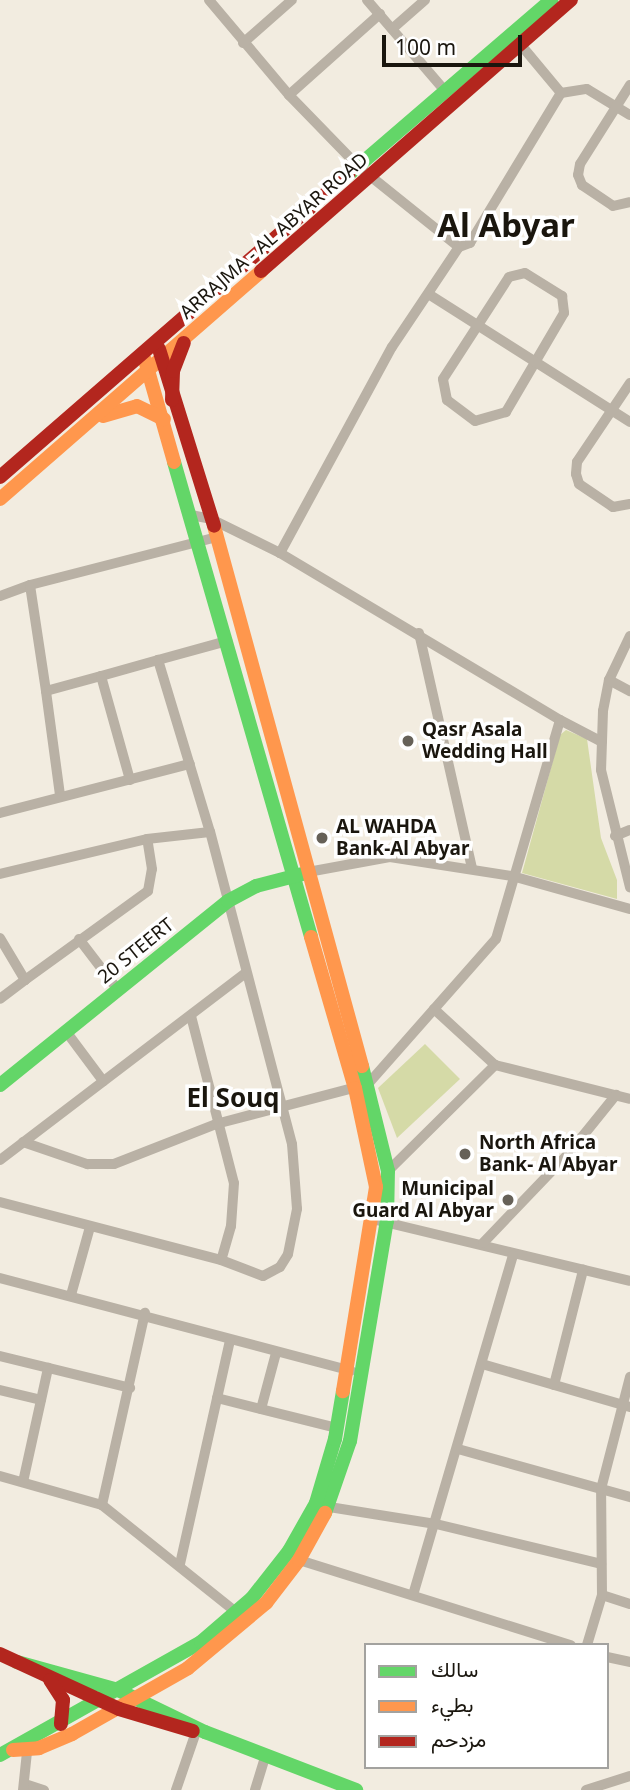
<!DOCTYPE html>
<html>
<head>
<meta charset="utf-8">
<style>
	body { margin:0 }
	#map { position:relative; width:630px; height:1790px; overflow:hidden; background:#f2ece0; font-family:"Noto Sans",Vazirmatn,sans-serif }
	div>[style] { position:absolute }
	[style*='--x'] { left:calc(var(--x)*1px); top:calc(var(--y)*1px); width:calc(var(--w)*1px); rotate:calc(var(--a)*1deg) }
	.green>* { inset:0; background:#d5daa7 }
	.street>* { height:10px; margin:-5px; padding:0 5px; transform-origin:5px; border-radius:5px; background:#b9b1a5 }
	.fast>* { height:14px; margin:-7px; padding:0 7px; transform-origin:7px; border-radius:7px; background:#63d668 }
	.slow>* { height:14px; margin:-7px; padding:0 7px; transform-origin:7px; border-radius:7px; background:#ff974d }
	.jam>* { height:14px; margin:-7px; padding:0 7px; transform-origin:7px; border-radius:7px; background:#b3261e }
	.dots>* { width:19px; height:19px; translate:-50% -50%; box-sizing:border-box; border:4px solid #fff; border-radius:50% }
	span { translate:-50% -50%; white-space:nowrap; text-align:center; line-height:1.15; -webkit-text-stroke:7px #fff; paint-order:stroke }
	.street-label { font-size:19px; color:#1a160e }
	.poi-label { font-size:19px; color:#1a160e; font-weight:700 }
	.left { translate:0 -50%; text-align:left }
	.right { translate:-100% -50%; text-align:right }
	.district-label { font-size:26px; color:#1a160e; font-weight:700 }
	.town-label { font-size:33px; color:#1a160e; font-weight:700 }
	.legend { position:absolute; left:364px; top:1643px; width:245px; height:126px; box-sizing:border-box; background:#fff; border:2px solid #a3a29f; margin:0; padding:9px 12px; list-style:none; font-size:21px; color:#1a160e }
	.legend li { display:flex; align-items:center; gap:14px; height:35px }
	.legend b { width:35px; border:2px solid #a3a29f }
	.scale { position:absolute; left:382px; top:35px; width:140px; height:32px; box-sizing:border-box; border:4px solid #1a160e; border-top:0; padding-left:9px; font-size:21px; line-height:24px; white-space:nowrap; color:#1a160e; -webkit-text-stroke:5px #fff; paint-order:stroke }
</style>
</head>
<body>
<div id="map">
	<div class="green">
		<div style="clip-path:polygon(566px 730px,587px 739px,601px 838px,617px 880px,617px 899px,522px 873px,560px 735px)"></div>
		<div style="clip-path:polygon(425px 1044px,460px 1079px,397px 1138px,378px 1088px)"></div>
	</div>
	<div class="street">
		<div style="--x:209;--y:0;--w:124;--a:49.9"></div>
		<div style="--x:289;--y:95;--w:100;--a:45.8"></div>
		<div style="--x:359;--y:167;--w:128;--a:38.7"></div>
		<div style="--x:459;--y:247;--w:12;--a:-20"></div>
		<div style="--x:470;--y:243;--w:175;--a:-58.8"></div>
		<div style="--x:367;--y:0;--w:120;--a:49.4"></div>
		<div style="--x:392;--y:29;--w:44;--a:-41.3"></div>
		<div style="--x:243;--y:43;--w:65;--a:-41.3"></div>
		<div style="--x:521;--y:45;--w:62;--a:50.2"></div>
		<div style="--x:561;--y:93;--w:26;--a:-9"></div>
		<div style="--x:587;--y:89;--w:50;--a:31.2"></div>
		<div style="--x:630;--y:85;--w:93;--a:122.3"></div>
		<div style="--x:580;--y:164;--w:11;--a:100"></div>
		<div style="--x:578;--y:175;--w:11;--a:68"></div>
		<div style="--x:582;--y:185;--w:37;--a:34"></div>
		<div style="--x:613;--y:206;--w:17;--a:-13"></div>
		<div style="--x:289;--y:95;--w:122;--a:-41.7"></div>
		<div style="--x:525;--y:273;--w:44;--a:31.9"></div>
		<div style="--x:562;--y:296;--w:17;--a:83"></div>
		<div style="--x:564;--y:313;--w:115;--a:120.4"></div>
		<div style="--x:506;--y:412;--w:32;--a:164"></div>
		<div style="--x:475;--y:421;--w:35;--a:-143"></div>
		<div style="--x:447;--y:400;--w:21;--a:-101"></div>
		<div style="--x:443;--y:379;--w:121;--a:-57.1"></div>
		<div style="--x:509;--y:277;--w:16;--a:-14"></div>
		<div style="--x:430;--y:295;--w:237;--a:32.4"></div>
		<div style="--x:630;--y:383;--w:95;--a:123.9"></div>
		<div style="--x:577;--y:462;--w:12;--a:95"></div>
		<div style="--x:576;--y:474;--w:10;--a:73"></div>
		<div style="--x:579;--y:484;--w:41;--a:34.1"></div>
		<div style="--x:613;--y:507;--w:17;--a:-10"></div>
		<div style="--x:191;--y:515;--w:20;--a:11"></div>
		<div style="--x:211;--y:519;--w:77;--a:26.2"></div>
		<div style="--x:280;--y:553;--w:326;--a:30.8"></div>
		<div style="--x:280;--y:553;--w:234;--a:-61.5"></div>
		<div style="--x:392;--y:347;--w:120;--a:-56.2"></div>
		<div style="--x:0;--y:596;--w:32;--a:-20"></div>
		<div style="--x:419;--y:633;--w:241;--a:77.3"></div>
		<div style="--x:630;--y:636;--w:49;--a:115.5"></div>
		<div style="--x:609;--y:680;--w:32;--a:101"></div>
		<div style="--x:603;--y:711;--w:59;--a:91.9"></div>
		<div style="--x:601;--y:770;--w:121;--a:76.1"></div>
		<div style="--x:158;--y:660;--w:72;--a:-15.4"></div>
		<div style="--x:609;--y:680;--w:24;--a:28"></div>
		<div style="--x:46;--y:691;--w:107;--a:-98.6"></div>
		<div style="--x:30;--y:585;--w:193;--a:-14.4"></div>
		<div style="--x:60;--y:795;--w:105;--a:-97.7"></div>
		<div style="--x:46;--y:691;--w:57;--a:-15.3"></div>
		<div style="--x:0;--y:813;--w:196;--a:-14.5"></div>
		<div style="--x:615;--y:836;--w:16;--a:-22"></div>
		<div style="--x:308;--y:872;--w:83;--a:-10.4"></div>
		<div style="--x:390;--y:857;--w:123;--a:8.9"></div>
		<div style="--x:512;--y:876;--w:123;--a:15.6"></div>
		<div style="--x:0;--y:874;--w:151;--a:-13.4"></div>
		<div style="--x:0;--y:938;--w:49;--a:59.2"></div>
		<div style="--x:25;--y:980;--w:31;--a:143"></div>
		<div style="--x:79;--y:939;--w:64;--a:52.6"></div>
		<div style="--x:25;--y:980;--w:152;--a:-35.9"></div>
		<div style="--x:148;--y:891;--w:22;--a:-80"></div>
		<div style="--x:152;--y:869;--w:30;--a:-99"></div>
		<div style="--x:147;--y:839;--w:63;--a:-6.3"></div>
		<div style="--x:434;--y:1009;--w:83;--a:42.6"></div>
		<div style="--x:495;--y:1065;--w:139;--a:14.1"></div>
		<div style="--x:191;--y:1016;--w:172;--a:75.6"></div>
		<div style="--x:234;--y:1183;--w:43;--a:94"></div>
		<div style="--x:231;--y:1226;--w:35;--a:106"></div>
		<div style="--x:68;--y:1034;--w:59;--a:53.3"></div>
		<div style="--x:23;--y:1142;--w:68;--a:19"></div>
		<div style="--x:87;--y:1164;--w:27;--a:0"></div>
		<div style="--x:114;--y:1164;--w:110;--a:-21.4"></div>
		<div style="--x:216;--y:1124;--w:157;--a:-14.7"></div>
		<div style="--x:368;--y:1084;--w:193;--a:-48.6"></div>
		<div style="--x:496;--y:939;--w:228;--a:-73.7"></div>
		<div style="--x:560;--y:720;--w:47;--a:27.6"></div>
		<div style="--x:0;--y:1160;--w:307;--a:-37.3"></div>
		<div style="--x:388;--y:1171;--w:151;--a:-44.7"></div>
		<div style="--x:0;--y:1202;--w:228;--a:14.7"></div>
		<div style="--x:221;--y:1260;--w:45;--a:20.9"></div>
		<div style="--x:263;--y:1276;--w:19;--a:-28"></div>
		<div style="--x:280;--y:1267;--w:15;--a:-58"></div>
		<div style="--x:288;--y:1254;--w:46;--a:-78.7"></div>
		<div style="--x:297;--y:1209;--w:65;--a:-94.4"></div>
		<div style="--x:292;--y:1144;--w:323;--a:-104.7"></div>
		<div style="--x:210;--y:832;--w:180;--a:-106.8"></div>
		<div style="--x:158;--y:660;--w:59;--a:164.3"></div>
		<div style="--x:101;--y:676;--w:108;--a:74.4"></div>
		<div style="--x:372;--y:1219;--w:265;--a:13.5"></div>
		<div style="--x:483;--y:1243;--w:124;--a:-46.3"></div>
		<div style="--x:569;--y:1153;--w:75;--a:-51"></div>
		<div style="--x:0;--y:1278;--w:363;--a:14.8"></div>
		<div style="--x:71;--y:1295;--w:71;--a:-74.4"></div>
		<div style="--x:0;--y:1356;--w:134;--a:13.8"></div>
		<div style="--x:482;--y:1364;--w:154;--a:16.2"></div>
		<div style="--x:554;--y:1385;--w:119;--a:-75.8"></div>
		<div style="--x:0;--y:1390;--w:42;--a:13.7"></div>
		<div style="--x:217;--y:1398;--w:123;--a:14.1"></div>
		<div style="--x:261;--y:1409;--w:58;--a:-75"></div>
		<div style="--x:458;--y:1449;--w:179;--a:15.6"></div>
		<div style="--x:0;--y:1476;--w:106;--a:15.9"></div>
		<div style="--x:102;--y:1505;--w:176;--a:38.6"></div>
		<div style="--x:23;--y:1482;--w:117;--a:-77.6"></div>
		<div style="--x:102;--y:1505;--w:197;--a:-77.4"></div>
		<div style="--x:323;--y:1506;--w:114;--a:9.1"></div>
		<div style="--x:436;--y:1524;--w:170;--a:13.6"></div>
		<div style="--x:299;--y:1560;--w:285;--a:17.4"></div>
		<div style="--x:180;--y:1564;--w:229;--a:-77.4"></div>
		<div style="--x:413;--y:1595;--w:354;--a:-73.6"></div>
		<div style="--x:602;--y:1595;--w:29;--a:18"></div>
		<div style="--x:587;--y:1645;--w:52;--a:-73.3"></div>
		<div style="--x:602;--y:1595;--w:106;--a:-90.5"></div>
		<div style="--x:601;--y:1489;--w:116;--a:-75.5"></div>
		<div style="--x:607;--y:1657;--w:24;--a:12"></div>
		<div style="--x:25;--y:1784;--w:20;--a:18"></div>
		<div style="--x:23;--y:1790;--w:39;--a:-84"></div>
		<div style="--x:176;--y:1790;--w:61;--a:-71"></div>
		<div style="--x:255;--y:1790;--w:37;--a:-73"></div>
		<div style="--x:586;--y:1790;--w:46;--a:-17.7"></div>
	</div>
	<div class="fast">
		<div style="--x:349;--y:174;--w:267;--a:-40.7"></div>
		<div style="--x:174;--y:462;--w:494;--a:73.9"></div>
		<div style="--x:0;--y:1085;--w:293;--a:-38.9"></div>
		<div style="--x:228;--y:901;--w:32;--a:-28"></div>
		<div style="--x:256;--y:886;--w:48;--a:-14.6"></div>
		<div style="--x:325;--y:1513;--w:76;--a:-70.9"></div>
		<div style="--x:350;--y:1441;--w:223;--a:-80.5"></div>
		<div style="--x:387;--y:1221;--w:50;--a:-88.9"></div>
		<div style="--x:388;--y:1171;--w:108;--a:-103.9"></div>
		<div style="--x:17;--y:1662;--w:105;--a:15.5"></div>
		<div style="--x:118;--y:1690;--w:97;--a:25.8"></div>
		<div style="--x:205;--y:1732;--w:162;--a:21"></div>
		<div style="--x:0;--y:1755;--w:231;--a:-29.3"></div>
		<div style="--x:201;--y:1642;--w:67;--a:-40.8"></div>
		<div style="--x:252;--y:1598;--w:60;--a:-51.8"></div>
		<div style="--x:289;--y:1551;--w:55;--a:-60.6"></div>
		<div style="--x:316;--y:1503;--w:67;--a:-73.5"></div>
		<div style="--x:335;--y:1439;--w:49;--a:-80.5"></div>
	</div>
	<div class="slow">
		<div style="--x:145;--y:360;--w:106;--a:74.1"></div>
		<div style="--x:103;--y:416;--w:35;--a:-16"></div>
		<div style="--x:137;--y:406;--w:30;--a:26"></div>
		<div style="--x:0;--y:499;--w:347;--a:-41.1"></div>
		<div style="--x:214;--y:526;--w:560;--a:74.67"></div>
		<div style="--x:311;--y:937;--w:157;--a:73.8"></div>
		<div style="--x:355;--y:1088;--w:101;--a:78"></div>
		<div style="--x:376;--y:1187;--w:207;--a:99.2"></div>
		<div style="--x:13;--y:1750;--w:26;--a:-4"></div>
		<div style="--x:39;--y:1748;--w:36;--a:-23"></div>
		<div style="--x:72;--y:1734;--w:133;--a:-29.6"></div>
		<div style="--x:188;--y:1668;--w:102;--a:-39.8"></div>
		<div style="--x:266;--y:1603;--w:54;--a:-52.5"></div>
		<div style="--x:299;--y:1560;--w:54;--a:-61"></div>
	</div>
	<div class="jam">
		<div style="--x:261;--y:271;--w:412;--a:-41.2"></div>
		<div style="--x:159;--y:349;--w:185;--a:72.7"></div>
		<div style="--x:172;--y:400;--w:29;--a:-88"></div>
		<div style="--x:173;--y:371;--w:30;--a:-69"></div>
		<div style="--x:0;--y:477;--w:462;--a:-41"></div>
		<div style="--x:0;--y:1654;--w:131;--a:24.8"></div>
		<div style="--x:119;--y:1709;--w:77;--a:16.6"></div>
		<div style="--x:50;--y:1680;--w:24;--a:57"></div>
		<div style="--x:63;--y:1700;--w:24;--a:95"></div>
	</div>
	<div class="dots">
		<div style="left:408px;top:741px;background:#666158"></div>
		<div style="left:322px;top:838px;background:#666158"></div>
		<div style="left:465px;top:1154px;background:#666158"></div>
		<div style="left:508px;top:1200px;background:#666158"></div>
	</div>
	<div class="street-label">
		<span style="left:274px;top:236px;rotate:-41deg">ARRAJMA - AL ABYAR ROAD</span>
		<span style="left:136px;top:951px;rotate:-39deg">20 STEERT</span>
	</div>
	<div class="poi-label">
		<span class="left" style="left:422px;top:741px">Qasr Asala<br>Wedding Hall</span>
		<span class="left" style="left:336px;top:838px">AL WAHDA<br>Bank-Al Abyar</span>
		<span class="left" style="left:479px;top:1154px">North Africa<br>Bank- Al Abyar</span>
		<span class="right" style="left:494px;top:1200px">Municipal<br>Guard Al Abyar</span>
	</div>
	<div class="district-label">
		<span style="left:233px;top:1098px">El Souq</span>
	</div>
	<div class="town-label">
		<span style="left:506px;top:225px">Al Abyar</span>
	</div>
	<ul class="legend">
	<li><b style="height:9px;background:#63d668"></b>سالك</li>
	<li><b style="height:9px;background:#ff974d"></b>بطيء</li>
	<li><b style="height:9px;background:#b3261e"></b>مزدحم</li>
	</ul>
	<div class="scale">100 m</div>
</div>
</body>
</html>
